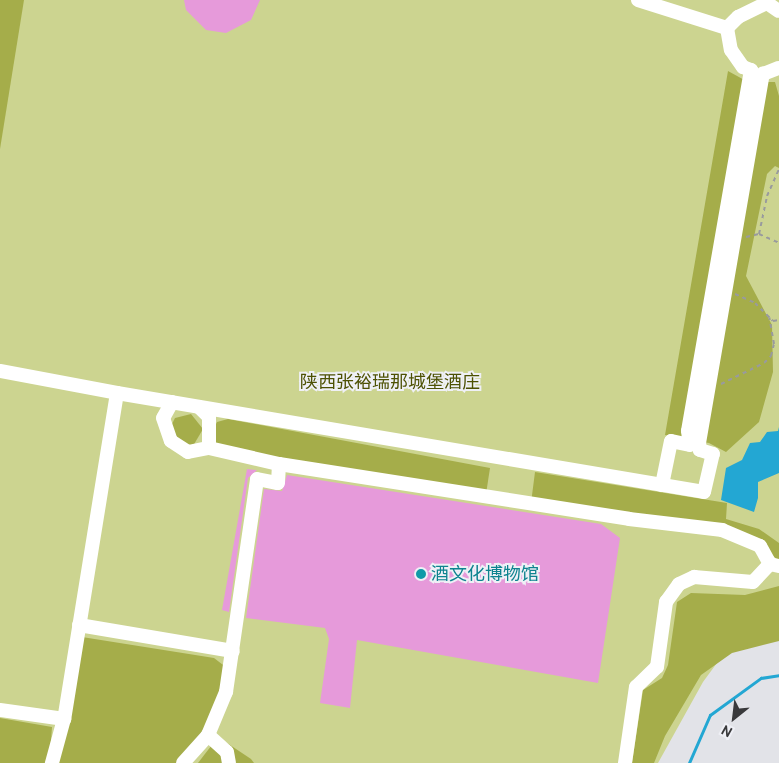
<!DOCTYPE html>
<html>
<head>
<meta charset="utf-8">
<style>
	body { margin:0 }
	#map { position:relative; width:779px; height:763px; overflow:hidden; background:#e2e3e8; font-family:Cabin,"Noto Sans SC",sans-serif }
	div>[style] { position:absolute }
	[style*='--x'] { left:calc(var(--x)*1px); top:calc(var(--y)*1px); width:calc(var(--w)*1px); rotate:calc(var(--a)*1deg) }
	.green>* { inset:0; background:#ccd490 }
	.forest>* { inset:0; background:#a5ad4a }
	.water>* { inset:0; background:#23a7d3 }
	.stream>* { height:2.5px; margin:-1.25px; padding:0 1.25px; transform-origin:1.25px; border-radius:1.25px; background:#23a7d3 }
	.building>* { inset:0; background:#e69ada }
	.path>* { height:2px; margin-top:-1px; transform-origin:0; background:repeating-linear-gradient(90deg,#999a9d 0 4px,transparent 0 8px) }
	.minor>* { height:14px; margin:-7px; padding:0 7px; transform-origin:7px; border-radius:7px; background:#fff }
	.dots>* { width:14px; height:14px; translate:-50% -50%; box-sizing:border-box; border:2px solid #eff0f6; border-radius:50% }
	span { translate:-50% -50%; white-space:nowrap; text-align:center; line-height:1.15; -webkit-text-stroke:4px #eff0f6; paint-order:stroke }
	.park-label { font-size:18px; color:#4d5103 }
	.culture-label { font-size:18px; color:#0d838f }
	.left { translate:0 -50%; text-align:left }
	.north { position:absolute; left:709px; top:693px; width:50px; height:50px; -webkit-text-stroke:4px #eff0f6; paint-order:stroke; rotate:209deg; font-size:14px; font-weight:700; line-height:20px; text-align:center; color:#39393b }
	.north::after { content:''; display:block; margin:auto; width:18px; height:22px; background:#39393b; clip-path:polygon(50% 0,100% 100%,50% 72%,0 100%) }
</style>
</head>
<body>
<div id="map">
	<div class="green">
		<div style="clip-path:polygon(0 0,779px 0,779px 627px,725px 652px,703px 682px,658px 763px,0 763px)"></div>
	</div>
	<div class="forest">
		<div style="clip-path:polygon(0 0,24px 0,0 149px)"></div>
		<div style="clip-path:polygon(728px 71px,748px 82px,775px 82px,779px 96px,779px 168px,775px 166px,767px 174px,746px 276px,772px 325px,773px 372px,759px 422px,726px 452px,709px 443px,665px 435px)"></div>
		<div style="clip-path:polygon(191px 414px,203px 429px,193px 446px,172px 442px,170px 428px,175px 418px)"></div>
		<div style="clip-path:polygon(228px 419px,490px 468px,486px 494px,218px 450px,212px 432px,217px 422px)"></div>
		<div style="clip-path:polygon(535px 472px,727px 503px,726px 519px,759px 529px,779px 543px,779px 561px,752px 538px,531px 503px)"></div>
		<div style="clip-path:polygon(779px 586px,779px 641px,732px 653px,701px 675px,665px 736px,654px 763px,632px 763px,643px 690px,662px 678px,668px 665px,677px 602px,691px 593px,745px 595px)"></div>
		<div style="clip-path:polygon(82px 637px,214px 658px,227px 668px,222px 705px,188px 763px,56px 763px)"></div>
		<div style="clip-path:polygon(0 718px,52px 727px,50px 755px,45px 763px,0 763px)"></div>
		<div style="clip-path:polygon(218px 737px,251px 759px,254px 763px,198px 763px)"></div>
	</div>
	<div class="water">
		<div style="clip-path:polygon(779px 427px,779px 473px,758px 482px,758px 498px,754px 512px,721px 500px,726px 468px,742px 460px,750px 443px,760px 442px,767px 432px,778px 431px)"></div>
	</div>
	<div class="stream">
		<div style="--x:689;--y:763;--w:52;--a:-66.4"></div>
		<div style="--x:710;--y:715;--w:63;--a:-36"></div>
		<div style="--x:761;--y:678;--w:18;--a:-9"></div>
	</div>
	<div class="building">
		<div style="clip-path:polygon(184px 0,260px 0,251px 20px,226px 33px,206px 30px,186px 10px)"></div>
		<div style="clip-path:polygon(247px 469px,257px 470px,248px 478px,229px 612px,222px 610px)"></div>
		<div style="clip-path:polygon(287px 475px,601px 524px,620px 538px,598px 683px,357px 640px,350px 708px,320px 703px,329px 639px,325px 628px,246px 618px,264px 489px,282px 491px)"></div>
	</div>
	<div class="path">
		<div style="--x:759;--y:234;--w:39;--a:-78"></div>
		<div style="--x:767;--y:196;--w:30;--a:-66"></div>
		<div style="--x:746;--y:237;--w:13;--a:-13"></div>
		<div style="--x:759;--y:234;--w:22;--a:24"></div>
		<div style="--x:735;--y:294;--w:22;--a:24"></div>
		<div style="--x:755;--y:303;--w:25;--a:45"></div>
		<div style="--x:773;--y:321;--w:6;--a:-9"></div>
		<div style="--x:721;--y:384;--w:48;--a:-26"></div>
		<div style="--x:764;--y:363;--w:10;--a:-45"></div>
		<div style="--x:771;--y:356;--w:12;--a:-76"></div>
		<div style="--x:774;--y:344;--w:27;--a:-100"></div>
	</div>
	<div class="minor">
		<div style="--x:638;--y:0;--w:93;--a:17.5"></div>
		<div style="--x:727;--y:28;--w:22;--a:80"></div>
		<div style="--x:731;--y:50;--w:21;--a:55"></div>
		<div style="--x:743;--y:67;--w:9;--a:21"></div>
		<div style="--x:751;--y:70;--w:366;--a:99.9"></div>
		<div style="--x:688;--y:431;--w:14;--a:82"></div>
		<div style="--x:690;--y:445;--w:19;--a:-168"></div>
		<div style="--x:671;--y:441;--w:45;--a:101.6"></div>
		<div style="--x:727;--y:28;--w:16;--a:-45"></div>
		<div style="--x:738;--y:17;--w:32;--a:-26"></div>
		<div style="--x:767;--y:3;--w:14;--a:34"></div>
		<div style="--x:0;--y:371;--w:119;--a:10.6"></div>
		<div style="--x:117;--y:393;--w:330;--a:99.2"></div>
		<div style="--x:117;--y:393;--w:595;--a:9.57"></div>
		<div style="--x:704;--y:492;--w:39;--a:-77"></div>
		<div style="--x:713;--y:454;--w:14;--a:-163"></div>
		<div style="--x:700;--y:450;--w:7;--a:-98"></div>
		<div style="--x:699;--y:443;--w:375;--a:-80.2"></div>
		<div style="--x:763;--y:74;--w:17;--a:-21"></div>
		<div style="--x:172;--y:402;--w:18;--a:119"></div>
		<div style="--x:163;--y:418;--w:24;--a:71"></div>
		<div style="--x:171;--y:441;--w:20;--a:33"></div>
		<div style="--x:188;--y:452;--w:21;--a:-11"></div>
		<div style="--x:209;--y:448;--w:72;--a:12.9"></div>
		<div style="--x:199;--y:407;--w:14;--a:45"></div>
		<div style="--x:209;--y:417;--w:31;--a:90"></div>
		<div style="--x:79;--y:625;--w:156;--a:9.6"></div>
		<div style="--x:0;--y:710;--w:65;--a:8"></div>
		<div style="--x:64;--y:719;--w:46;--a:105.3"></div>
		<div style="--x:208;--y:735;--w:25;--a:42"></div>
		<div style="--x:227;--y:752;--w:11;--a:80"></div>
		<div style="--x:183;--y:763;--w:38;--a:-48"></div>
		<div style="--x:208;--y:735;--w:47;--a:-67.3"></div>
		<div style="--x:226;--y:692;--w:215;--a:-81.7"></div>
		<div style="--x:257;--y:479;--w:21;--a:11"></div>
		<div style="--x:278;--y:483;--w:19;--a:-87"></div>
		<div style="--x:279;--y:464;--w:354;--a:8.9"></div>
		<div style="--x:629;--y:519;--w:94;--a:6.7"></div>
		<div style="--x:722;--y:530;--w:41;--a:22.8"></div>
		<div style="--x:760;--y:546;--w:21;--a:61"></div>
		<div style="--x:770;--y:564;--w:9;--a:13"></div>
		<div style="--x:625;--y:763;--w:77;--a:-81.8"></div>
		<div style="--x:636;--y:687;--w:29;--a:-44"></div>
		<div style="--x:657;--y:667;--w:66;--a:-82.1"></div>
		<div style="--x:666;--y:602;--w:22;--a:-54"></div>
		<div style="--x:679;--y:584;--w:17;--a:-25"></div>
		<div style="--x:694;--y:577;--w:59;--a:4.8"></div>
		<div style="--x:753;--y:582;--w:25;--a:-47"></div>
	</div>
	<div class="dots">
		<div style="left:421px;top:574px;background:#0f9aa8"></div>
	</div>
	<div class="park-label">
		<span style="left:390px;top:382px">陕西张裕瑞那城堡酒庄</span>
	</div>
	<div class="culture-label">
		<span class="left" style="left:431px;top:574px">酒文化博物馆</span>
	</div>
	<div class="north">N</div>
</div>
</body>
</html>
